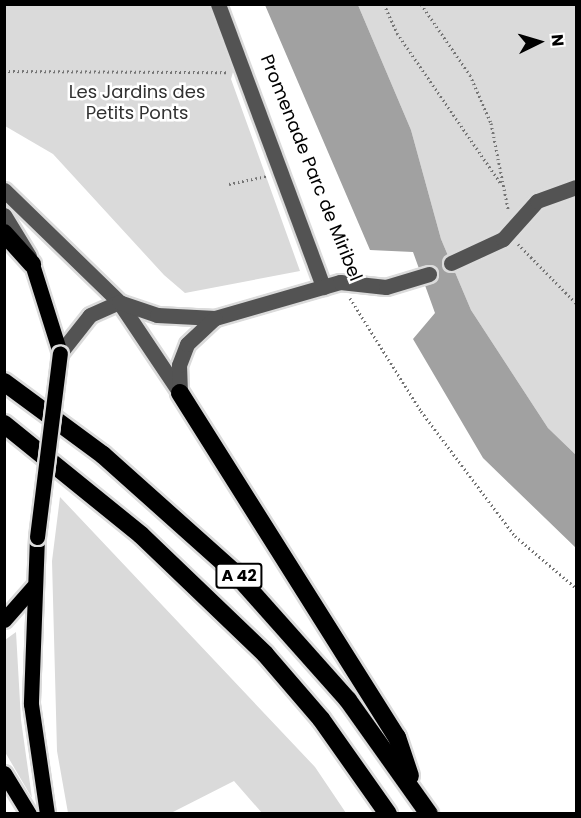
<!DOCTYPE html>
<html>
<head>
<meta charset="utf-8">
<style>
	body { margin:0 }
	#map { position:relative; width:581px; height:818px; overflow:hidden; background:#fff; font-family:Poppins,sans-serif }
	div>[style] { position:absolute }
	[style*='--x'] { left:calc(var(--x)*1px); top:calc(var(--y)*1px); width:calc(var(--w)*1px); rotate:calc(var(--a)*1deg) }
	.green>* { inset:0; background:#dadada }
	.water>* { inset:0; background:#a1a1a1 }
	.path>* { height:3px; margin-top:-1.5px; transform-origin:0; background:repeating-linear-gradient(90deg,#757575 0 1.5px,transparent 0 4.5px) }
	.roads { filter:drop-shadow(2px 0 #dbdbdb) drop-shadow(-2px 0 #dbdbdb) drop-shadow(0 2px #dbdbdb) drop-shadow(0 -2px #dbdbdb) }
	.minor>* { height:15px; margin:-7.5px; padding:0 7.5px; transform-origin:7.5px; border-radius:7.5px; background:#535353 }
	.major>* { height:15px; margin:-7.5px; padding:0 7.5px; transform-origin:7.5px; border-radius:7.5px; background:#000 }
	.highway>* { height:18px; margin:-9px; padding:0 9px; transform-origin:9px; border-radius:9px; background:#000 }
	.bridges { filter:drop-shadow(2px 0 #dbdbdb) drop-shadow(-2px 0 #dbdbdb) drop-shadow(0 2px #dbdbdb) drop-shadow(0 -2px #dbdbdb) }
	.major-bridge>* { height:15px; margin:-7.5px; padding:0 7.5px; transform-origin:7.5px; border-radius:7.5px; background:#000 }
	span { translate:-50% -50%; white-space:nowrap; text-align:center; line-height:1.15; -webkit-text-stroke:5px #fff; paint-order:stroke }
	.shield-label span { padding:2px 4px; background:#fff; border:2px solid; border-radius:4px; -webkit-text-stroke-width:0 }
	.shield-label { font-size:16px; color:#000; font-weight:700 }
	.park-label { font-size:18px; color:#313131 }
	.street-label { font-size:18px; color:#000 }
	.frame { position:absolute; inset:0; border:6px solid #000; pointer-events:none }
	.north { position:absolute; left:509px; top:12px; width:60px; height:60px; -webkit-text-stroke:4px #fff; paint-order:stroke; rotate:85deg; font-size:16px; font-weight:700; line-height:24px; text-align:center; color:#000 }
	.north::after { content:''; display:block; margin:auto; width:21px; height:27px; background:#000; clip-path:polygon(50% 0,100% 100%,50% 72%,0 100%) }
</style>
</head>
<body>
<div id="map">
	<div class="green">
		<div style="clip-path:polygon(5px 5px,209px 5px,235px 65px,231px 79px,300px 271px,185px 293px,164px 275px,53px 154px,5px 126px)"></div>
		<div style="clip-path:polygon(358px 5px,576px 5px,576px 455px,548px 428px,471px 310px,441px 239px,411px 130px)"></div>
		<div style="clip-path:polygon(60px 497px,315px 767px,346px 813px,262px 813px,234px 781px,171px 813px,68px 813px,57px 751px,52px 561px)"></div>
		<div style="clip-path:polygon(16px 632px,21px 720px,32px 798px,5px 752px,5px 640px)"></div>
	</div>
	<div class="water">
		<div style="clip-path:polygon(265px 5px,358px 5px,411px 130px,441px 239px,471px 310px,548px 428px,576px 455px,576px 548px,483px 458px,413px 339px,435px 313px,413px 252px,370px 250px)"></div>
	</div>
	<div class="path">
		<div style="--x:384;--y:4;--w:32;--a:66"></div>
		<div style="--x:397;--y:33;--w:183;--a:55.4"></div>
		<div style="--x:421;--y:4;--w:86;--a:55.4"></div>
		<div style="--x:470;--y:75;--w:52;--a:66.4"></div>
		<div style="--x:491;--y:123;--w:88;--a:78.8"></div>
		<div style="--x:4;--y:71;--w:223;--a:0.3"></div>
		<div style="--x:229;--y:184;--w:39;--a:-12"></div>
		<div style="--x:518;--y:244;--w:83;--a:45.5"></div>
		<div style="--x:350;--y:298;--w:133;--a:57.9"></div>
		<div style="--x:421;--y:411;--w:156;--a:53.1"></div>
		<div style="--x:515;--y:536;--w:80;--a:40.4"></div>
	</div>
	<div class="roads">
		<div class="minor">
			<div style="--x:218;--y:4;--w:302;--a:69.6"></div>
			<div style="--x:4;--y:190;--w:161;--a:44.2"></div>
			<div style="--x:119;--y:302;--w:110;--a:56.2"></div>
			<div style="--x:4;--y:215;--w:48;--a:58.6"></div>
			<div style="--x:451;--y:263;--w:57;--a:-24.8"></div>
			<div style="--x:503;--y:239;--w:51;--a:-48.2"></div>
			<div style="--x:537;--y:201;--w:41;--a:-19.7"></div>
			<div style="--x:60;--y:353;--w:48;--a:-51.7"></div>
			<div style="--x:90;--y:315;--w:32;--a:-24"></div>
			<div style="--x:119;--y:302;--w:40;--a:18.9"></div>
			<div style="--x:157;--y:315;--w:58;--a:3"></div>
			<div style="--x:215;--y:318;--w:130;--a:-16.1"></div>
			<div style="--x:340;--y:282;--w:46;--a:6.2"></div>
			<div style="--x:386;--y:287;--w:45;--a:-16.8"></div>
			<div style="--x:180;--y:393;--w:28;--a:-92"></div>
			<div style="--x:179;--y:365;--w:22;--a:-69"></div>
			<div style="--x:187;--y:344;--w:38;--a:-43"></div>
		</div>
		<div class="major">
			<div style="--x:32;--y:264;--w:93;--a:72.5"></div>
			<div style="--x:37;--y:537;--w:167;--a:92.1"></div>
			<div style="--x:31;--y:704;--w:111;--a:81.7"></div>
			<div style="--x:4;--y:620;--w:44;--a:-48.7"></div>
			<div style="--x:4;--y:773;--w:48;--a:58.6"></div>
		</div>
		<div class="highway">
			<div style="--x:4;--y:233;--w:42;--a:47.9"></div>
			<div style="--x:4;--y:382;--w:123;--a:36.4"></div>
			<div style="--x:103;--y:455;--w:176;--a:41.8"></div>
			<div style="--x:234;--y:572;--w:171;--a:48.3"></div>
			<div style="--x:348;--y:700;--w:140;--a:54.6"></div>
			<div style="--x:180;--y:393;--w:407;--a:57.8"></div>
			<div style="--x:397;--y:737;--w:41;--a:71.6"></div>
			<div style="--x:4;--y:424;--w:176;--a:39"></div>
			<div style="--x:141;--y:535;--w:172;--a:43.8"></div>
			<div style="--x:265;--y:654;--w:86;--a:49.3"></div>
			<div style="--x:321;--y:719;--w:116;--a:54.8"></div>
		</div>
	</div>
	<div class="bridges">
		<div class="major-bridge">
			<div style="--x:37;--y:537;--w:185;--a:-82.9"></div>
		</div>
	</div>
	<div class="shield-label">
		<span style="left:239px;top:576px">A 42</span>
	</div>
	<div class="park-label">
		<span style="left:137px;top:103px">Les Jardins des<br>Petits Ponts</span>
	</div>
	<div class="street-label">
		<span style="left:311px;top:168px;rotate:68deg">Promenade Parc de Miribel</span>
	</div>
	<div class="frame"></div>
	<div class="north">N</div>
</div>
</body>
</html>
